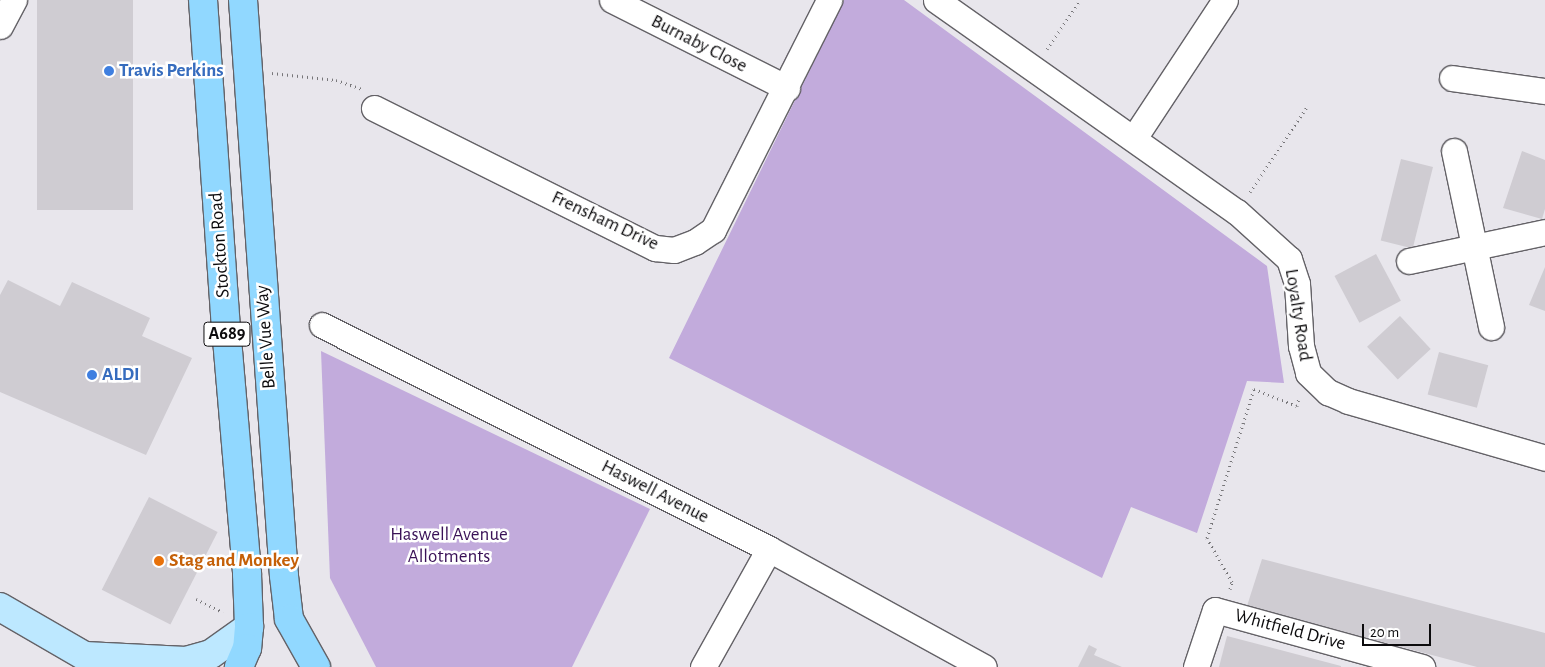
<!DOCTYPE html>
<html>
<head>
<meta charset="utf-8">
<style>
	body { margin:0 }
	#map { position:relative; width:1545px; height:667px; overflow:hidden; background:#e8e6ec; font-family:"Alegreya Sans",sans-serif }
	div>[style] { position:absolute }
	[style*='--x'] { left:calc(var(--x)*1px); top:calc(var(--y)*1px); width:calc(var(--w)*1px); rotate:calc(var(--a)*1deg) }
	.green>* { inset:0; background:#c2abdc }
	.building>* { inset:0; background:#cfccd2; transform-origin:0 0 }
	.path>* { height:3px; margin-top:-1.5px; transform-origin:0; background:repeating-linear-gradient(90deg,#777679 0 1px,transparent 0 5px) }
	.roads { filter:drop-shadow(1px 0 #646267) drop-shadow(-1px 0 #646267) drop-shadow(0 1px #646267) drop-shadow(0 -1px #646267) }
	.minor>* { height:25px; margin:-12.5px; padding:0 12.5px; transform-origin:12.5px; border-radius:12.5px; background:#fff }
	.major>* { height:28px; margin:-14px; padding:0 14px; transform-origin:14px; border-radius:14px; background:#bde8ff }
	.highway>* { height:28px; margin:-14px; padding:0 14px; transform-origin:14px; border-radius:14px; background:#91d8ff }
	.dots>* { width:14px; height:14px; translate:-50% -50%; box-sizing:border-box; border:2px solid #fff; border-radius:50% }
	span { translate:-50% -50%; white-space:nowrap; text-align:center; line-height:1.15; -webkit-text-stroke:5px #fff; paint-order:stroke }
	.shield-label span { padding:1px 4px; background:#fff; border:1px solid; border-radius:4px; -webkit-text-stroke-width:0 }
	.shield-label { font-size:18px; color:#0c0b0d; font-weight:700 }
	.street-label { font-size:19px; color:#0c0b0d }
	.shop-label { font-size:19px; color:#366cbe; font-weight:700 }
	.left { translate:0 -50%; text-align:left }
	.park-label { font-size:19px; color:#3a1257 }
	.food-label { font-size:19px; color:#c56008; font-weight:700 }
	.scale { position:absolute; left:1362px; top:624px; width:69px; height:22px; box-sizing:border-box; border:2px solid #0c0b0d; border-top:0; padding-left:6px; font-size:15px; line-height:18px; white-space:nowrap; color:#0c0b0d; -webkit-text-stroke:4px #fff; paint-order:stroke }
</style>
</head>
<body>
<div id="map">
	<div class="green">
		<div style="clip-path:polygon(844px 0,904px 0,1267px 266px,1284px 383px,1247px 381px,1197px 533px,1131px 507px,1102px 578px,669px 358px)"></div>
		<div style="clip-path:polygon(321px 351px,650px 509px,572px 667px,376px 667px,330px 578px)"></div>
	</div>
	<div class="building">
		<div style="left:37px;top:0;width:96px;height:210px"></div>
		<div style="clip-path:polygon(1522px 151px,1545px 160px,1545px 209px,1542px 219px,1503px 208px)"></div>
		<div style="left:1401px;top:159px;width:33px;height:84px;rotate:14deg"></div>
		<div style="left:1376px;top:254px;width:53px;height:47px;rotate:62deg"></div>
		<div style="clip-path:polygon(1545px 267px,1545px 311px,1529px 305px)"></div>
		<div style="clip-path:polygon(8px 280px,60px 306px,72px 282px,150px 318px,142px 336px,192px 358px,146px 455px,0 392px,0 295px)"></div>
		<div style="left:1400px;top:316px;width:45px;height:45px;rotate:47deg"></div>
		<div style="left:1439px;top:352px;width:51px;height:44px;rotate:15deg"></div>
		<div style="left:149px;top:497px;width:77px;height:104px;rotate:27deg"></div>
		<div style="clip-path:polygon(1262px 559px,1545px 633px,1545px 667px,1477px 667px,1247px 606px)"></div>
		<div style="clip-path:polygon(1227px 636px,1341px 666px,1341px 667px,1219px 667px)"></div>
		<div style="clip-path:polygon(1089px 645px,1097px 649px,1094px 655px,1122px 667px,1078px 667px)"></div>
	</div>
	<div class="path">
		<div style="--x:1047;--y:49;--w:59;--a:-56"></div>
		<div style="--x:272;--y:73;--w:64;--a:6.2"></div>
		<div style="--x:336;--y:80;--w:28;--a:19"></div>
		<div style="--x:1250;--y:192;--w:102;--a:-56.2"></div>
		<div style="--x:1230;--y:589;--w:7;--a:-74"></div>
		<div style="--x:1232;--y:582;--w:51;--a:-119.6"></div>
		<div style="--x:1207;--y:538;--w:156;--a:-72.5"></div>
		<div style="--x:1254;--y:389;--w:46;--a:21.6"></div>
		<div style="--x:1297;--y:406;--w:8;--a:-76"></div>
		<div style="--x:196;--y:599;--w:30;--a:26"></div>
	</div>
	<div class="roads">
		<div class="minor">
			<div style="--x:612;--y:0;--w:196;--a:26.7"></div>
			<div style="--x:936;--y:0;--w:368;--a:35.2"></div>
			<div style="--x:1237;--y:212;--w:70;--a:42.1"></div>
			<div style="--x:1289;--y:259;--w:26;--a:72"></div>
			<div style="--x:1297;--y:284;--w:62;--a:86.3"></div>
			<div style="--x:1301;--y:346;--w:28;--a:75"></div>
			<div style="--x:1308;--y:373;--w:28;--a:44"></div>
			<div style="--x:1328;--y:392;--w:22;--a:24"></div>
			<div style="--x:1348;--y:401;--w:205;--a:16.1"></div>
			<div style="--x:0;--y:26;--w:30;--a:-62"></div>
			<div style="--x:1452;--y:78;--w:94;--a:8"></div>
			<div style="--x:374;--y:108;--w:314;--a:26.5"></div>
			<div style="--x:655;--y:248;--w:19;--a:6"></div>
			<div style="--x:674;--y:250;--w:22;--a:-21"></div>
			<div style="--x:695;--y:242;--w:22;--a:-34"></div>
			<div style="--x:713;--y:230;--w:258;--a:-63.2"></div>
			<div style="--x:1134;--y:138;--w:165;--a:-56.6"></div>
			<div style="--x:1454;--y:151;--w:180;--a:78.1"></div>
			<div style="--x:1409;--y:261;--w:139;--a:-12"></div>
			<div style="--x:322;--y:325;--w:500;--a:26.6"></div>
			<div style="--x:769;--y:549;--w:245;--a:28.8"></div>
			<div style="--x:703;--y:667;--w:135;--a:-60.8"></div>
			<div style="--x:1196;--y:667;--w:60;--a:-71.6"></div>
			<div style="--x:1215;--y:610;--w:215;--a:15.4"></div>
		</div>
		<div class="major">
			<div style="--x:0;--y:607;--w:116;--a:30.1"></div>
			<div style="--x:85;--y:656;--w:101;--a:2.8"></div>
			<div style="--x:186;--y:661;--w:26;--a:-16"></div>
			<div style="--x:211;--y:654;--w:47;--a:-35.4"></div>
		</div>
		<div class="highway">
			<div style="--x:203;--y:0;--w:340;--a:86"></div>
			<div style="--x:227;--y:339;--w:236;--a:85.1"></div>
			<div style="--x:247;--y:574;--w:53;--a:87.8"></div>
			<div style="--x:249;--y:627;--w:21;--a:95"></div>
			<div style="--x:247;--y:648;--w:21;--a:113"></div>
			<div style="--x:243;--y:0;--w:577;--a:85.93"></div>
			<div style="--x:284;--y:576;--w:43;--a:83.4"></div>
			<div style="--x:289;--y:619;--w:55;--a:60.6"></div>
		</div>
	</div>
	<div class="dots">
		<div style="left:109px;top:71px;background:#3f7fe0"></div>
		<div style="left:92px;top:375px;background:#3f7fe0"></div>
		<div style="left:159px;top:561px;background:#e8710a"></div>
	</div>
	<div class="shield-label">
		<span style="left:227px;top:334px">A689</span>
	</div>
	<div class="street-label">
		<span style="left:699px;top:44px;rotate:27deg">Burnaby Close</span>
		<span style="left:605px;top:221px;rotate:25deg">Frensham Drive</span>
		<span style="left:220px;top:245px;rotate:-94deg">Stockton Road</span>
		<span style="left:1298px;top:315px;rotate:81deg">Loyalty Road</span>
		<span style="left:266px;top:337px;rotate:-94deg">Belle Vue Way</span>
		<span style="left:655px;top:492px;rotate:27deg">Haswell Avenue</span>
		<span style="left:1290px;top:630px;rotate:15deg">Whitfield Drive</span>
	</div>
	<div class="shop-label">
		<span class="left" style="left:119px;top:71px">Travis Perkins</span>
		<span class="left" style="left:102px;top:375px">ALDI</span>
	</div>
	<div class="park-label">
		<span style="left:449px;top:546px">Haswell Avenue<br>Allotments</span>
	</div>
	<div class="food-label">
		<span class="left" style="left:169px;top:561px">Stag and Monkey</span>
	</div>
	<div class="scale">20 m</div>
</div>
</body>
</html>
